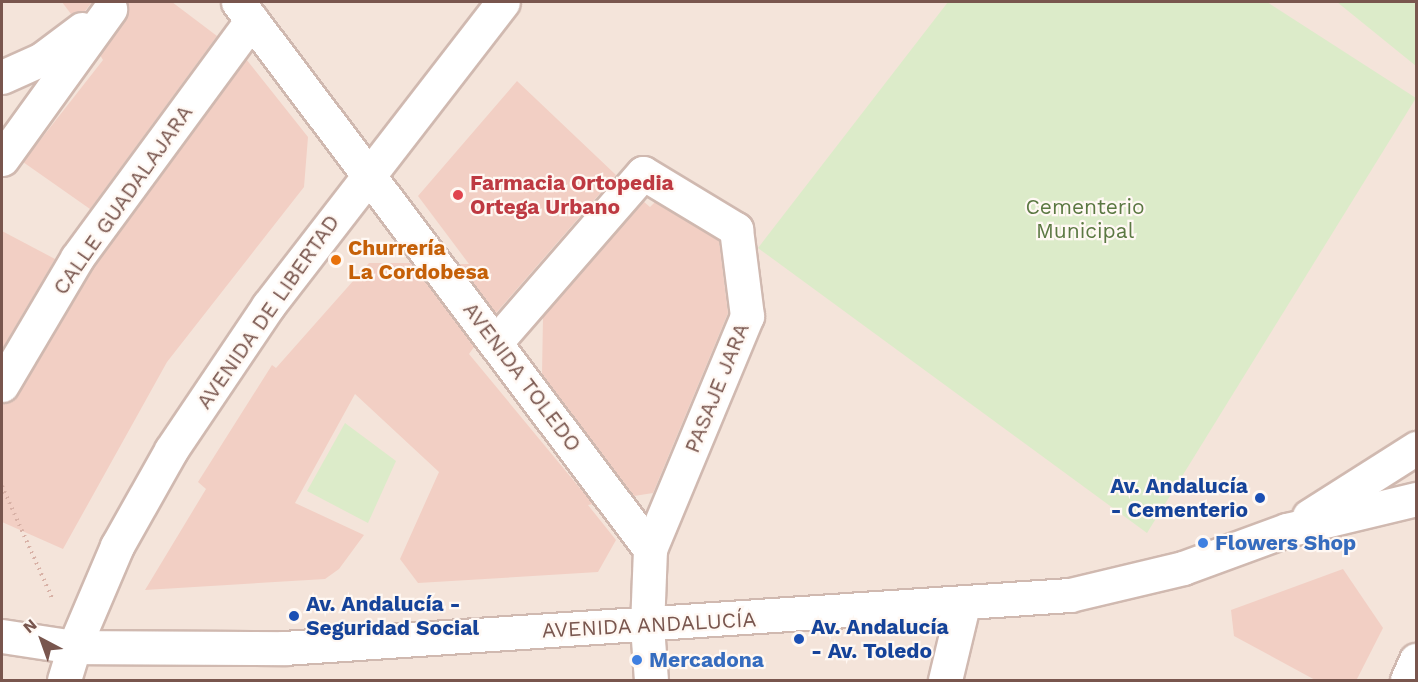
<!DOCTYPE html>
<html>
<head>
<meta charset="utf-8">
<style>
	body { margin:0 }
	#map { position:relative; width:1418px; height:682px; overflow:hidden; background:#fdf3ec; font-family:"Work Sans",sans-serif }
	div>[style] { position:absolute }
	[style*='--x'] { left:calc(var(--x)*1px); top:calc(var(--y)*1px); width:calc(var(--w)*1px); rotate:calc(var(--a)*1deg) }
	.residential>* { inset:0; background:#f4e4da; transform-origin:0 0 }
	.green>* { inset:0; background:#dcebc9 }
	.building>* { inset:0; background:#f2cfc4 }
	.path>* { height:4px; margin-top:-2px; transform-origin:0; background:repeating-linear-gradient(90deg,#d8b1a6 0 1.5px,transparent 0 6px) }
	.roads { filter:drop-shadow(2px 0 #d0b9b0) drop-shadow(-2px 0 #d0b9b0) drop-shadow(0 2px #d0b9b0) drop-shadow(0 -2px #d0b9b0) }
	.minor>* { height:33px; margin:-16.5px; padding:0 16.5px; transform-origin:16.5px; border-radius:16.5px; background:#fff }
	.tertiary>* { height:33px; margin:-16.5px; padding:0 16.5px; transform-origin:16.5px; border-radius:16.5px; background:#fff }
	.secondary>* { height:33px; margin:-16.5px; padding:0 16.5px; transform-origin:16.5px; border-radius:16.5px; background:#fff }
	.dots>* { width:16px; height:16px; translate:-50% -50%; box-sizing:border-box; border:3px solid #fff8f3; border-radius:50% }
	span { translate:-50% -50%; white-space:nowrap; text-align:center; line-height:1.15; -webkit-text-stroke:4.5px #fff8f3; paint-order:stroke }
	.health-label { font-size:21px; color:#be3a42; font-weight:700 }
	.left { translate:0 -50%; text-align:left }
	.street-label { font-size:21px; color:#79564e }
	.park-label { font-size:21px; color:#5b7842 }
	.food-label { font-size:21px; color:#c56008; font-weight:700 }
	.transit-label { font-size:21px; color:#164399; font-weight:700 }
	.right { translate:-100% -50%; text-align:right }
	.shop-label { font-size:21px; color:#366cbe; font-weight:700 }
	.frame { position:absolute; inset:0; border:3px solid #79564e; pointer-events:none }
	.north { position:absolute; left:12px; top:610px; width:60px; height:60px; -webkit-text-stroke:4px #fff8f3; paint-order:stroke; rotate:319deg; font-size:16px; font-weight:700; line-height:24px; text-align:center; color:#79564e }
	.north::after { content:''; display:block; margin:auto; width:21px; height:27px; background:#79564e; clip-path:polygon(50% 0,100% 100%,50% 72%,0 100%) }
</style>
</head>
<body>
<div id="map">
	<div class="residential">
		<div style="left:2px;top:2px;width:1414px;height:678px"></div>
	</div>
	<div class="green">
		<div style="clip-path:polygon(948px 2px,1267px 2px,1416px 98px,1147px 533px,758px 248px)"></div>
		<div style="clip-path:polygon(1337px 2px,1416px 2px,1416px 66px)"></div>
		<div style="clip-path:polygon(345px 423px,396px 461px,368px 523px,307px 491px)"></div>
	</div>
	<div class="building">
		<div style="clip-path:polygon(62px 2px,92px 2px,85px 11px,71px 14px)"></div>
		<div style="clip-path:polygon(127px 2px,172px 2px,217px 36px,90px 209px,23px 162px,103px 60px,100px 55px,125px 19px)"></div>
		<div style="clip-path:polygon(246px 59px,308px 137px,304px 187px,167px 362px,63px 549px,2px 522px,2px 404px,18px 395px,93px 268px)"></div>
		<div style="clip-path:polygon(517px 81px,616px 175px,496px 313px,458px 264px,469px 264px,418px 196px)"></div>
		<div style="clip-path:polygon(643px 201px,650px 207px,655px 202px,719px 240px,728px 313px,653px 493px,634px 496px,542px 374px,543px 317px)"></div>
		<div style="clip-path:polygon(2px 231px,55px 259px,2px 349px)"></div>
		<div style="clip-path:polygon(369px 263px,411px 263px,474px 347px,469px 354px,593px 504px,588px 505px,616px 540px,598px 572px,418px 583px,400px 559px,439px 472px,355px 394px,295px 503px,364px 535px,339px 569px,325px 579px,145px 590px,206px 489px,198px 482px,272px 365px,276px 368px)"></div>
		<div style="clip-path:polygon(1343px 569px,1383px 628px,1356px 681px,1317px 681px,1234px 636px,1231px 610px)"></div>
	</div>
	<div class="path">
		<div style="--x:2;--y:486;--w:125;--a:65.9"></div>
	</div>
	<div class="roads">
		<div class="minor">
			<div style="--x:2;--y:77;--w:44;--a:-24.2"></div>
			<div style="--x:42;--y:59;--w:50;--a:-36.9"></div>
			<div style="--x:2;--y:159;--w:185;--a:-54.2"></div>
			<div style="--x:496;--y:342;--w:224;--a:-49"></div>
			<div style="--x:643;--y:173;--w:109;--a:31.1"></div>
			<div style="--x:736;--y:229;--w:88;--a:82.8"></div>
			<div style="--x:747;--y:316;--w:252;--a:112.6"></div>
			<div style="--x:2;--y:385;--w:147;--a:-59.4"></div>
			<div style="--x:77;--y:258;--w:295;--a:-53.7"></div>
			<div style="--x:647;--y:626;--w:54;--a:85.8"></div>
			<div style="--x:64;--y:680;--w:34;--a:-73"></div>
			<div style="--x:945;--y:680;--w:77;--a:-76.5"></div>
			<div style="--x:1407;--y:680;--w:22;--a:-66"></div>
		</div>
		<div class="tertiary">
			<div style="--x:238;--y:2;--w:685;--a:53.01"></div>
			<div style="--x:650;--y:549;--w:77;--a:92.2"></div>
			<div style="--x:74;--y:647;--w:110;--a:-66.9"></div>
			<div style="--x:117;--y:546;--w:110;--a:-60.6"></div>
			<div style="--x:171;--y:450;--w:174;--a:-56"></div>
			<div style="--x:268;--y:306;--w:384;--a:-52.3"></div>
		</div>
		<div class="secondary">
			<div style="--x:1309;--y:516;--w:127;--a:-32.4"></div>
			<div style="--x:2;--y:636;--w:73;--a:8.7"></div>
			<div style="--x:74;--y:647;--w:210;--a:0.3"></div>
			<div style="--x:284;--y:648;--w:788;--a:-3.86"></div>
			<div style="--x:1070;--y:595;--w:116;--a:-13.4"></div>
			<div style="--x:1183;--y:568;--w:111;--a:-20.1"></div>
			<div style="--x:1287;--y:530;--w:133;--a:-13.5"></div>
		</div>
	</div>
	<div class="dots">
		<div style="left:458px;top:195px;background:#e0444e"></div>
		<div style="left:336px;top:260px;background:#e8710a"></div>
		<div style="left:1260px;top:498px;background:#1a4fb4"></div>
		<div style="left:1203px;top:543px;background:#3f7fe0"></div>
		<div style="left:294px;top:616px;background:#1a4fb4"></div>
		<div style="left:799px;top:639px;background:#1a4fb4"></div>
		<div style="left:637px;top:660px;background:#3f7fe0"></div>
	</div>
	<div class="health-label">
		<span class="left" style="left:470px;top:195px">Farmacia Ortopedia<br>Ortega Urbano</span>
	</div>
	<div class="street-label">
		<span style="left:123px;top:200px;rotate:-55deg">CALLE GUADALAJARA</span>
		<span style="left:268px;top:312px;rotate:-55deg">AVENIDA DE LIBERTAD</span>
		<span style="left:522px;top:377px;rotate:53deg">AVENIDA TOLEDO</span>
		<span style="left:717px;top:388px;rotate:-68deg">PASAJE JARA</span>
		<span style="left:649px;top:625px;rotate:-3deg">AVENIDA ANDALUCÍA</span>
	</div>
	<div class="park-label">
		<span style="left:1085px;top:219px">Cementerio<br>Municipal</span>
	</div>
	<div class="food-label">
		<span class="left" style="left:348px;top:260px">Churrería<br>La Cordobesa</span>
	</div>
	<div class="transit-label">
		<span class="right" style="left:1248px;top:498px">Av. Andalucía<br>- Cementerio</span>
		<span class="left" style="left:306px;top:616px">Av. Andalucía -<br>Seguridad Social</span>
		<span class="left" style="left:811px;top:639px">Av. Andalucía<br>- Av. Toledo</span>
	</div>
	<div class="shop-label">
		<span class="left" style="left:1215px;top:543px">Flowers Shop</span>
		<span class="left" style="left:649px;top:660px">Mercadona</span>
	</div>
	<div class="frame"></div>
	<div class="north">N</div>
</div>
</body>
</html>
